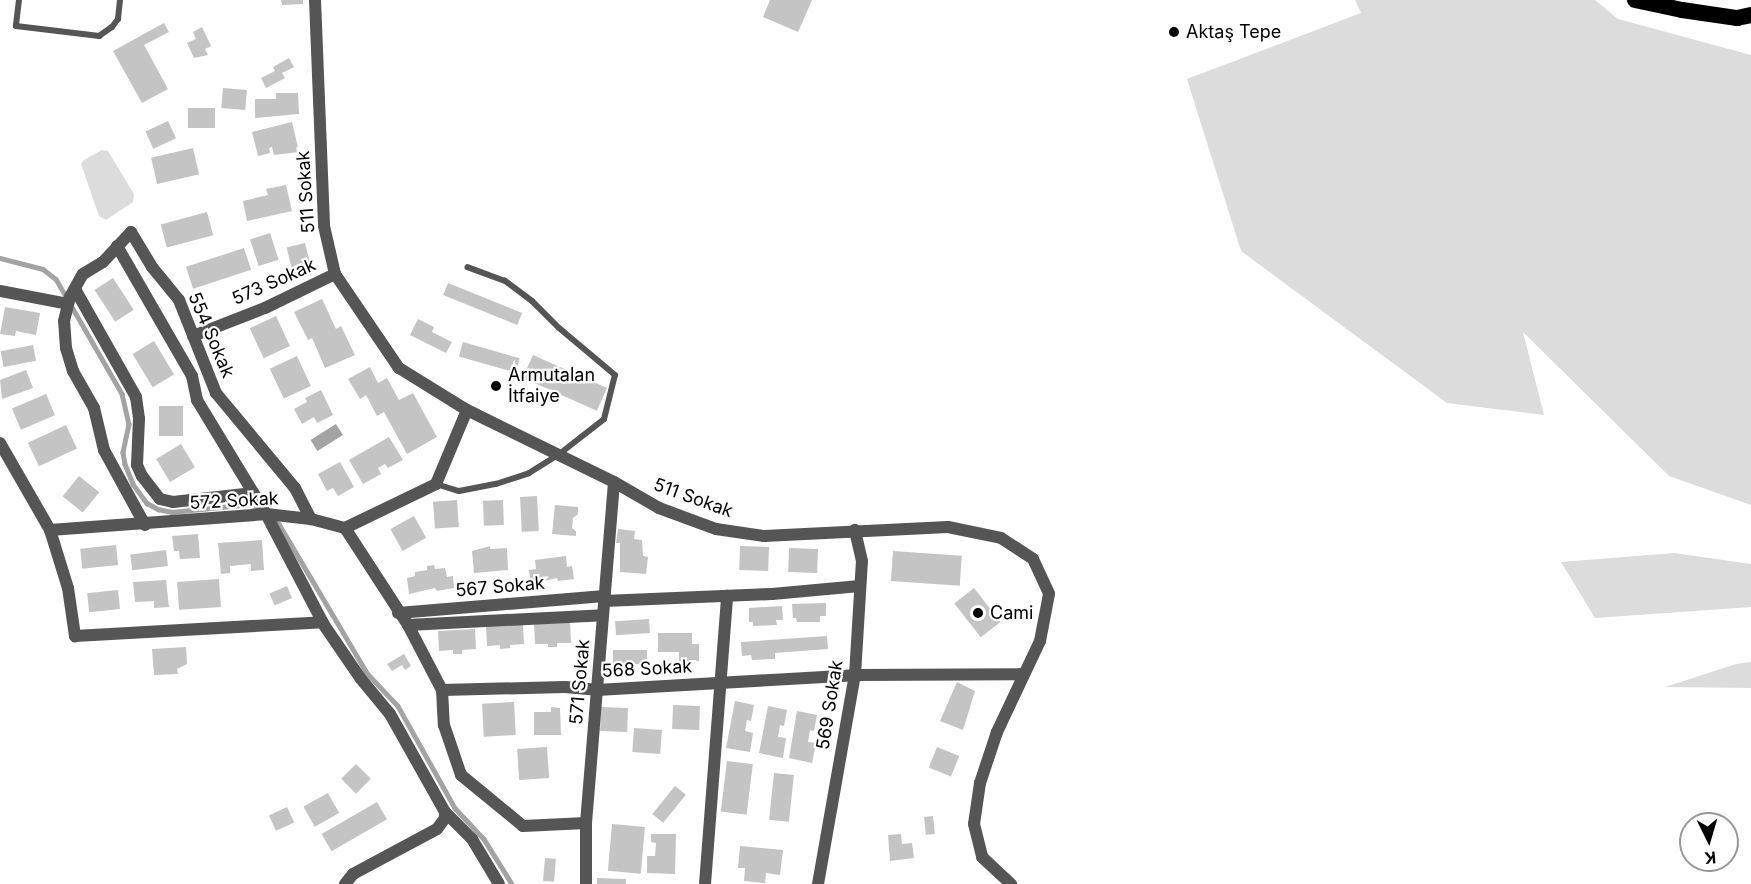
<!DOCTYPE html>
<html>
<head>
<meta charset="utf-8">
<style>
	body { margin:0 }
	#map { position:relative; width:1751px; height:884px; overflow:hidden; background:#fff; font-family:Inter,sans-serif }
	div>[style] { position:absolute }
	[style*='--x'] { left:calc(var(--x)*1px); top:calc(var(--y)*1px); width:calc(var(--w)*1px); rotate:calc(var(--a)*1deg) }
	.green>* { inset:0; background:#dcdcdc }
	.water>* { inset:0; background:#a3a3a3; transform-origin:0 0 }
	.stream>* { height:4.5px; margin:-2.25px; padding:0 2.25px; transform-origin:2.25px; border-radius:2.25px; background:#a3a3a3 }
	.building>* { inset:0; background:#c4c4c4; transform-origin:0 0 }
	.service>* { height:6px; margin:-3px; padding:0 3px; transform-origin:3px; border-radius:3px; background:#555 }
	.minor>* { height:12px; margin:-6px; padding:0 6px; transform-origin:6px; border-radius:6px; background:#555 }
	.trunk>* { height:16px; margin:-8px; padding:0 8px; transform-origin:8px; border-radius:8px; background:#000 }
	.dots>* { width:16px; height:16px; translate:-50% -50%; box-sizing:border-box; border:3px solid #fff; border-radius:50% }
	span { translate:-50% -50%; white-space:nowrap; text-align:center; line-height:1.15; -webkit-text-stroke:4.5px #fff; paint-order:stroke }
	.poi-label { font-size:18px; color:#000 }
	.left { translate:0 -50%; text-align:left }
	.street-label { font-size:18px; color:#000 }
	.north { position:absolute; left:1679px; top:812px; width:60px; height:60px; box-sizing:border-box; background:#fff; border:2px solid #999; border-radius:50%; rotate:175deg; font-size:16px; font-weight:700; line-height:24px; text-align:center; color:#000 }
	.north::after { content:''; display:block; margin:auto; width:21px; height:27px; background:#000; clip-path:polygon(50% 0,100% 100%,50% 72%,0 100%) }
</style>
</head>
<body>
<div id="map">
	<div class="green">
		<div style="clip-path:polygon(1355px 0,1595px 0,1618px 19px,1751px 55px,1751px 505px,1669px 476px,1523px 332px,1544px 415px,1447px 403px,1241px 251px,1187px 79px,1361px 13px)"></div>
		<div style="clip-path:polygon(102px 150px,108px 151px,134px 194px,133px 202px,106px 220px,99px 216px,81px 164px,84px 160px)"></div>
		<div style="clip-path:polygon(1674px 553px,1751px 564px,1751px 607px,1595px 618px,1561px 562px)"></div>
		<div style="clip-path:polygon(1751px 662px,1751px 688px,1665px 687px,1736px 664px)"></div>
	</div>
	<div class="water">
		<div style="left:336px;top:424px;width:13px;height:30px;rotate:58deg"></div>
	</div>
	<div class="stream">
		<div style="--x:0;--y:258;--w:44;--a:14.3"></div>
		<div style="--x:43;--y:269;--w:16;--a:38"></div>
		<div style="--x:56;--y:279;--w:133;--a:60.1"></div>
		<div style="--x:122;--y:394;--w:31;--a:77"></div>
		<div style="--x:129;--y:424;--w:29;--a:102"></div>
		<div style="--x:123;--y:452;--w:12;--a:81"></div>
		<div style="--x:125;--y:464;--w:22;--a:68"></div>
		<div style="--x:133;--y:484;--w:24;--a:54"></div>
		<div style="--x:147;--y:503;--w:13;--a:29"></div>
		<div style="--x:158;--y:509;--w:14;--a:12"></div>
		<div style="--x:172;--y:512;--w:79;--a:-5.8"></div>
		<div style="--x:251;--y:504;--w:10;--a:37"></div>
		<div style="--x:273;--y:519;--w:8;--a:40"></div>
		<div style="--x:279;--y:524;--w:173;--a:59.4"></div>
		<div style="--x:367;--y:673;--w:45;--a:46.8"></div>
		<div style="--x:398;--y:706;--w:117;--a:60.8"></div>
		<div style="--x:455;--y:808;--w:42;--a:46.9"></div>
		<div style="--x:484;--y:839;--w:53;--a:58.1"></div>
	</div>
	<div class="building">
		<div style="clip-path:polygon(281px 0,303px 0,303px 4px,282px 5px)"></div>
		<div style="clip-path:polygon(770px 0,812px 0,798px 32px,763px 17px)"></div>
		<div style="clip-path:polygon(164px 23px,169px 32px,144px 45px,168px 89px,142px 103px,113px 51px)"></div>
		<div style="clip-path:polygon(202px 27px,211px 46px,205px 49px,208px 55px,194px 58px,187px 43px,196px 39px,193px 32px)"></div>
		<div style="clip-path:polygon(289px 58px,294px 67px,282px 73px,285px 78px,266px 88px,261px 78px,275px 71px,273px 67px)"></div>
		<div style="left:223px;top:88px;width:24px;height:20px;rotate:5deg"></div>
		<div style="clip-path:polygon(276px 93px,298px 93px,299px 114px,255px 118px,255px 99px,276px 99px)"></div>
		<div style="left:188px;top:108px;width:27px;height:20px"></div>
		<div style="left:168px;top:121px;width:19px;height:25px;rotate:65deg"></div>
		<div style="clip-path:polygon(292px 122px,299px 152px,274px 155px,272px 147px,269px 148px,270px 153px,258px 156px,252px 132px)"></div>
		<div style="left:193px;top:148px;width:27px;height:43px;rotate:77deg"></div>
		<div style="clip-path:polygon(286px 185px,292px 211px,247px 221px,243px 201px,268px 195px,266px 189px)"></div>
		<div style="left:207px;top:212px;width:24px;height:48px;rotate:75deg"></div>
		<div style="left:270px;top:233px;width:28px;height:21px;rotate:72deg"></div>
		<div style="left:305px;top:243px;width:29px;height:19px;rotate:76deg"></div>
		<div style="left:244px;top:248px;width:23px;height:61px;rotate:72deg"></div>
		<div style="left:113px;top:278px;width:38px;height:22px;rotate:57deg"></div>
		<div style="left:448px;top:283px;width:80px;height:13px;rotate:22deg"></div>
		<div style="clip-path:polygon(322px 299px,336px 329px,341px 326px,355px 355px,325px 368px,312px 338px,308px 340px,294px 312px)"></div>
		<div style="clip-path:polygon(5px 307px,40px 313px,36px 335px,16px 331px,15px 336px,0 334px)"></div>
		<div style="left:276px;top:316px;width:33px;height:29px;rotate:65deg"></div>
		<div style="clip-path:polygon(418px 319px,434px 327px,432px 332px,452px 342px,446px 353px,410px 335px)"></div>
		<div style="left:154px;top:341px;width:39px;height:25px;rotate:59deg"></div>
		<div style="left:463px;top:342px;width:59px;height:15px;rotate:16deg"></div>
		<div style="left:33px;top:345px;width:16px;height:33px;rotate:79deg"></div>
		<div style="left:533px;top:355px;width:81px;height:25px;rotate:24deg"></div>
		<div style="left:297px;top:356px;width:33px;height:30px;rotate:65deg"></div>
		<div style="clip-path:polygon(370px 367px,378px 383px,387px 378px,399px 400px,413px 393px,437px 437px,407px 454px,384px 412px,377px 416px,366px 395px,360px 399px,348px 379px)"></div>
		<div style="clip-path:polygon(26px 370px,33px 388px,2px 399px,0 380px)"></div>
		<div style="clip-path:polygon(321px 390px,333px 415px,317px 423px,314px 417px,302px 424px,294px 409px,307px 402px,305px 398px)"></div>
		<div style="left:46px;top:394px;width:23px;height:37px;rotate:67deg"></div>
		<div style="left:159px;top:406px;width:24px;height:30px"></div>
		<div style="left:66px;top:425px;width:26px;height:42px;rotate:65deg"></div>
		<div style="clip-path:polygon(389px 437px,403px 460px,388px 468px,385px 464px,378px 468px,381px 474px,363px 484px,349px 460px)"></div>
		<div style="left:181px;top:444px;width:27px;height:29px;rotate:59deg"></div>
		<div style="clip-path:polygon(340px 462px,354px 487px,338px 496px,333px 488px,327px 491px,318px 474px)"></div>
		<div style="left:79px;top:476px;width:26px;height:26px;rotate:39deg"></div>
		<div style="left:537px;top:496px;width:35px;height:17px;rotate:87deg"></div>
		<div style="left:457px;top:500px;width:27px;height:24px;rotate:86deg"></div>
		<div style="left:503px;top:500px;width:25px;height:20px;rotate:88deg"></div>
		<div style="clip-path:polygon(555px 505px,578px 507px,578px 514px,573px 518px,572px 528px,576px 531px,576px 536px,552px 534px)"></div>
		<div style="left:414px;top:516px;width:25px;height:27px;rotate:61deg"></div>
		<div style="clip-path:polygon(618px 529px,635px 531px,634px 539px,642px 540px,643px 556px,648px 557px,646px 574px,620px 572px,620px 543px,616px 543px)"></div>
		<div style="clip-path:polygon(198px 534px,200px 558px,180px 559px,179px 551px,174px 551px,172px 536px)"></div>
		<div style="clip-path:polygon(262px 540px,264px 570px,251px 571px,251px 564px,230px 566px,230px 573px,221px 574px,218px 543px)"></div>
		<div style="left:116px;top:545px;width:20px;height:36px;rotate:84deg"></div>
		<div style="clip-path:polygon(490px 546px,490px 549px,507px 548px,508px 570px,474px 573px,472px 551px)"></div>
		<div style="left:740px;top:546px;width:29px;height:24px;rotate:2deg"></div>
		<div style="left:789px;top:548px;width:29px;height:24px;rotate:2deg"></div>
		<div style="left:166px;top:550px;width:16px;height:36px;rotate:83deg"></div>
		<div style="left:893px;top:551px;width:69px;height:30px;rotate:4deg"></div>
		<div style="clip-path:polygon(566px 556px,567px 567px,572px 566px,574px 579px,558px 581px,557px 578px,531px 584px,529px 570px,536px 569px,535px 560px)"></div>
		<div style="clip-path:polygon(434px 565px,435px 569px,445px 568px,447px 577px,453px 576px,454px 588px,437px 591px,435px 588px,409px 594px,407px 578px,415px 576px,415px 572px,427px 570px,427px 566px)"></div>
		<div style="left:219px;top:579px;width:28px;height:42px;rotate:86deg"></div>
		<div style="clip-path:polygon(166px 580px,169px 607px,154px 608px,154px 601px,135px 602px,133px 582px)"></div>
		<div style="left:287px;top:586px;width:13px;height:19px;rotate:67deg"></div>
		<div style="left:974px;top:588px;width:43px;height:25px;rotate:52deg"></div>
		<div style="left:118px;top:590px;width:19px;height:31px;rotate:84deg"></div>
		<div style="clip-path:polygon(826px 603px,826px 616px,820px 616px,820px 622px,797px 622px,796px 618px,793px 618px,792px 604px)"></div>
		<div style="clip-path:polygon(782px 606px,783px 620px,776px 620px,777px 625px,753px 626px,753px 622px,749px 622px,749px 608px)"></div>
		<div style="left:649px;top:619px;width:14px;height:34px;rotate:86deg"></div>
		<div style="clip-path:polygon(570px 622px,571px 643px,557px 643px,557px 647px,548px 647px,548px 644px,535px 644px,534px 624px)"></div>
		<div style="clip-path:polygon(523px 624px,524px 644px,510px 645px,510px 648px,500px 649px,500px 645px,487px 646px,486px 626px)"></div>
		<div style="clip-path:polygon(475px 629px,476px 649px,462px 650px,462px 654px,453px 654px,453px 650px,439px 651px,438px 631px)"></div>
		<div style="clip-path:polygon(658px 633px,692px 633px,692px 644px,699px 644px,699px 661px,679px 661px,679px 652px,658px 652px)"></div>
		<div style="clip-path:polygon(827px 636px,828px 649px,775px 653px,775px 659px,752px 660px,751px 655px,742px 656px,741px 642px)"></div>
		<div style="clip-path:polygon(186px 647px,187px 664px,177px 669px,178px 674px,154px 675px,152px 649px)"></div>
		<div style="left:647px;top:650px;width:14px;height:34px;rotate:90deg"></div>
		<div style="clip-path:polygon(404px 654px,411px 666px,405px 670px,402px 665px,392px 671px,387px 664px)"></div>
		<div style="clip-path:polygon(957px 682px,975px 691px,963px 730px,940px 721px)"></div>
		<div style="clip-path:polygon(735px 701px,754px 705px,751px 721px,747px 720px,745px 731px,753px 733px,750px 752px,726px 748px)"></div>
		<div style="left:514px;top:702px;width:33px;height:32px;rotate:87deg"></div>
		<div style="left:673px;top:705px;width:27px;height:24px;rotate:2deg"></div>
		<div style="clip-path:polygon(768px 706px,787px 710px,784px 726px,780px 725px,778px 737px,786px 738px,783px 758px,759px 753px)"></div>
		<div style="clip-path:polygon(551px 707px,560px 708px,561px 735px,534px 735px,534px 712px,551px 712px)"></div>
		<div style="left:601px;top:707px;width:27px;height:24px;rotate:2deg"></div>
		<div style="clip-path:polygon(797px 711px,817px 715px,814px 731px,810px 730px,808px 742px,816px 743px,812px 763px,789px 758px)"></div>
		<div style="left:634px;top:728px;width:28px;height:24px;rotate:4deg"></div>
		<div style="left:547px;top:747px;width:31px;height:30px;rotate:86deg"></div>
		<div style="left:937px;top:747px;width:24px;height:22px;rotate:22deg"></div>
		<div style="left:727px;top:761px;width:26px;height:51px;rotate:7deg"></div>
		<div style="left:356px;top:764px;width:21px;height:21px;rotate:45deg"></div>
		<div style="left:774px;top:773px;width:20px;height:47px;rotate:6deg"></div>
		<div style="left:675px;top:786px;width:14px;height:36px;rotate:39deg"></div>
		<div style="left:328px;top:793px;width:23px;height:28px;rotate:61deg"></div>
		<div style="left:377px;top:802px;width:20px;height:64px;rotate:60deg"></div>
		<div style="left:287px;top:807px;width:17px;height:20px;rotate:65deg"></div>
		<div style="left:933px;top:816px;width:18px;height:9px;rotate:84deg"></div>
		<div style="left:612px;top:824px;width:33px;height:47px;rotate:5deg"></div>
		<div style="clip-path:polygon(651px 834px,676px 834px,675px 874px,647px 873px,647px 856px,655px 856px,656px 843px,651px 842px)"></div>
		<div style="clip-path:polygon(901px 834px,902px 844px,912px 843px,914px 858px,890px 861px,888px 835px)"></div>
		<div style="clip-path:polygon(740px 846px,783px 850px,780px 875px,766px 873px,765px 883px,744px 881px,745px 868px,738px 868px)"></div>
		<div style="left:545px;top:858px;width:11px;height:23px;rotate:5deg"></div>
		<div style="clip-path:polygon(597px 878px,626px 879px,626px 884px,597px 884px)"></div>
	</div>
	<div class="service">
		<div style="--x:19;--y:0;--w:26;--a:97"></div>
		<div style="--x:16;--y:26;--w:84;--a:6.9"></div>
		<div style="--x:99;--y:36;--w:16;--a:-35"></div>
		<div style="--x:112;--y:27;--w:10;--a:-53"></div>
		<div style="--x:118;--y:19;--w:19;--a:-84"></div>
		<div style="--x:436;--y:484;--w:24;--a:17"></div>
		<div style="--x:459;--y:491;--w:38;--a:-11"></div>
		<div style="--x:496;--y:484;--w:35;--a:-18"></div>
		<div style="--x:529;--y:473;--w:34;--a:-32"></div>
		<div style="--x:558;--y:455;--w:58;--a:-38"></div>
		<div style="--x:604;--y:419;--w:45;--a:-76"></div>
		<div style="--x:615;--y:375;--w:73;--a:-140"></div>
		<div style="--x:559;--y:328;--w:38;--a:-135"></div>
		<div style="--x:532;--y:301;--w:34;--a:-143"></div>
		<div style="--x:505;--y:281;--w:40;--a:-159.8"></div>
	</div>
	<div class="minor">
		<div style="--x:315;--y:0;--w:226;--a:87.7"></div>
		<div style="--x:324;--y:226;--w:49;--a:77.1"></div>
		<div style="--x:335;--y:274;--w:114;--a:55.8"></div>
		<div style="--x:399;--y:368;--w:80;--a:31.7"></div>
		<div style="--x:467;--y:410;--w:164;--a:26.1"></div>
		<div style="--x:614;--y:482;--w:52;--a:30"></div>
		<div style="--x:659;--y:508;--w:61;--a:20.2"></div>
		<div style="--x:716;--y:529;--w:49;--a:8.3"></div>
		<div style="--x:764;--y:536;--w:184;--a:-2.8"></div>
		<div style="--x:948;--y:527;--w:54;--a:11.7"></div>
		<div style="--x:1001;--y:538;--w:38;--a:33"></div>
		<div style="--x:1033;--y:559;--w:38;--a:65"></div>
		<div style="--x:1049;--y:594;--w:48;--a:100.8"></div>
		<div style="--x:1040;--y:641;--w:101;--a:115.3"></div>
		<div style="--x:997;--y:732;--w:54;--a:108.4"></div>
		<div style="--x:980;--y:783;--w:41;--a:98.3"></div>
		<div style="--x:974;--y:824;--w:34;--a:76"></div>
		<div style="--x:982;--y:857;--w:40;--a:43"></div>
		<div style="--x:117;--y:246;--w:150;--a:60"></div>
		<div style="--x:192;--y:376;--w:25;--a:78"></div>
		<div style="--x:197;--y:400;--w:133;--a:58.8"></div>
		<div style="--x:266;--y:514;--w:125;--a:62.4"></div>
		<div style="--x:324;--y:625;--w:65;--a:55.6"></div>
		<div style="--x:361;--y:679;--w:45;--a:50.4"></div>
		<div style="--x:390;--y:714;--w:112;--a:60.7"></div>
		<div style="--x:445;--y:812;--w:38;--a:45"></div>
		<div style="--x:472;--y:839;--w:52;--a:59"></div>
		<div style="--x:75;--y:289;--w:124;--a:60.5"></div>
		<div style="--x:136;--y:397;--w:22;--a:82"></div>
		<div style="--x:139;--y:419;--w:46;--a:92.5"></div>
		<div style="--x:137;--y:465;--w:12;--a:66"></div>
		<div style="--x:142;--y:476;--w:29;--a:52"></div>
		<div style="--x:160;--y:499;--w:13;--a:13"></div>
		<div style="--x:173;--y:502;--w:81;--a:-6.4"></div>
		<div style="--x:0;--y:291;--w:69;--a:10.8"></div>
		<div style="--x:193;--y:336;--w:77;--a:-21.3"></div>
		<div style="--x:265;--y:308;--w:78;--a:-25.9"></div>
		<div style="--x:0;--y:443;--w:100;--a:60.1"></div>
		<div style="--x:50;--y:530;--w:61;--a:72.8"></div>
		<div style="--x:68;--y:588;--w:49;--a:81.7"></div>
		<div style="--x:75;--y:636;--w:248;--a:-3.2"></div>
		<div style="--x:145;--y:525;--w:85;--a:-118.7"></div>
		<div style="--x:104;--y:450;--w:43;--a:-103.4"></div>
		<div style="--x:94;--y:408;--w:43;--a:-119.6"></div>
		<div style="--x:73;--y:371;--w:24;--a:-107"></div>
		<div style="--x:66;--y:348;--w:27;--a:-94"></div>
		<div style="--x:64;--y:321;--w:25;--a:-76"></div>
		<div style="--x:70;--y:297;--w:26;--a:-61"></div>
		<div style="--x:83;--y:274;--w:23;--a:-31"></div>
		<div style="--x:103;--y:262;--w:41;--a:-47"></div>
		<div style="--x:131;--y:232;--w:41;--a:59"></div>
		<div style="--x:152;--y:267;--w:43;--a:50.7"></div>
		<div style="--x:179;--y:300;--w:100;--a:68.3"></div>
		<div style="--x:216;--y:393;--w:124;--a:50.3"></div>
		<div style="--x:295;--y:488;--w:35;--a:63"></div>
		<div style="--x:345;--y:528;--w:116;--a:57"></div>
		<div style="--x:408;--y:625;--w:73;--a:62.4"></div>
		<div style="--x:442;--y:690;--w:35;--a:87"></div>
		<div style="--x:444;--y:725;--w:53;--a:71.2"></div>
		<div style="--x:461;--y:775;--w:80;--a:39.4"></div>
		<div style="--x:523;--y:826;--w:63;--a:-2.7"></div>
		<div style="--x:50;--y:530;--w:217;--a:-4.2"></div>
		<div style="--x:266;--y:514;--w:45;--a:6.3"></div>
		<div style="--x:311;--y:519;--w:35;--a:15"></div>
		<div style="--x:345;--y:528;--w:101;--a:-25.8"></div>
		<div style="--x:436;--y:484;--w:80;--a:-67.3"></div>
		<div style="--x:604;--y:601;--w:168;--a:-2.4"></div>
		<div style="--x:772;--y:594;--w:88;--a:-5.2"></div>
		<div style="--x:398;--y:613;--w:207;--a:-4.7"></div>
		<div style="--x:408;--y:625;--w:195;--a:-2.9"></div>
		<div style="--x:442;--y:690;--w:123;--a:-1.4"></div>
		<div style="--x:565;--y:687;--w:32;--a:5"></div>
		<div style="--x:597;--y:690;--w:258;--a:-3.3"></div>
		<div style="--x:855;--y:675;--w:169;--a:-0.3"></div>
		<div style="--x:345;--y:884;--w:13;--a:-51"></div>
		<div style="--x:353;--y:874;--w:95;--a:-28.2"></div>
		<div style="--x:437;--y:829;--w:14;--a:-54"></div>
		<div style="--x:445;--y:818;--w:6;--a:-90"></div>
		<div style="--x:586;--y:884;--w:61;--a:-90"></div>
		<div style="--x:586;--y:823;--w:342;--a:-85.3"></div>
		<div style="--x:705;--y:884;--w:289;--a:-85.6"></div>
		<div style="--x:818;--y:884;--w:212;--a:-80"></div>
		<div style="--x:855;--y:675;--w:114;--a:-86.5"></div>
		<div style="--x:862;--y:561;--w:32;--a:-103"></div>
	</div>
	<div class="trunk">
		<div style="--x:1635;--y:0;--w:48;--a:12"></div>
		<div style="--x:1682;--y:10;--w:56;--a:8.3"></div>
		<div style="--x:1737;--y:18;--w:14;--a:-12"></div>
	</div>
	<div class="dots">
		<div style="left:1174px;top:32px;background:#000"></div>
		<div style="left:496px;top:386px;background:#000"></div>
		<div style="left:978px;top:613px;background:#000"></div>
	</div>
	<div class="poi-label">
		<span class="left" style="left:1186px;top:32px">Aktaş Tepe</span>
		<span class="left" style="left:508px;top:386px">Armutalan<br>İtfaiye</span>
		<span class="left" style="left:990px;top:613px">Cami</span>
	</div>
	<div class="street-label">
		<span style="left:306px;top:192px;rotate:-94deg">511 Sokak</span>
		<span style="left:274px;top:282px;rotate:-24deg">573 Sokak</span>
		<span style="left:211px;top:335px;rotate:67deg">554 Sokak</span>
		<span style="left:693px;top:498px;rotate:20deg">511 Sokak</span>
		<span style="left:234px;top:501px;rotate:-3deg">572 Sokak</span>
		<span style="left:500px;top:587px;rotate:-5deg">567 Sokak</span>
		<span style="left:647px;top:669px;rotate:-3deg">568 Sokak</span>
		<span style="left:580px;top:682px;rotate:-85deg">571 Sokak</span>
		<span style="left:830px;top:705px;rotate:-81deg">569 Sokak</span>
	</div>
	<div class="north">K</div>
</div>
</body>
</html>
